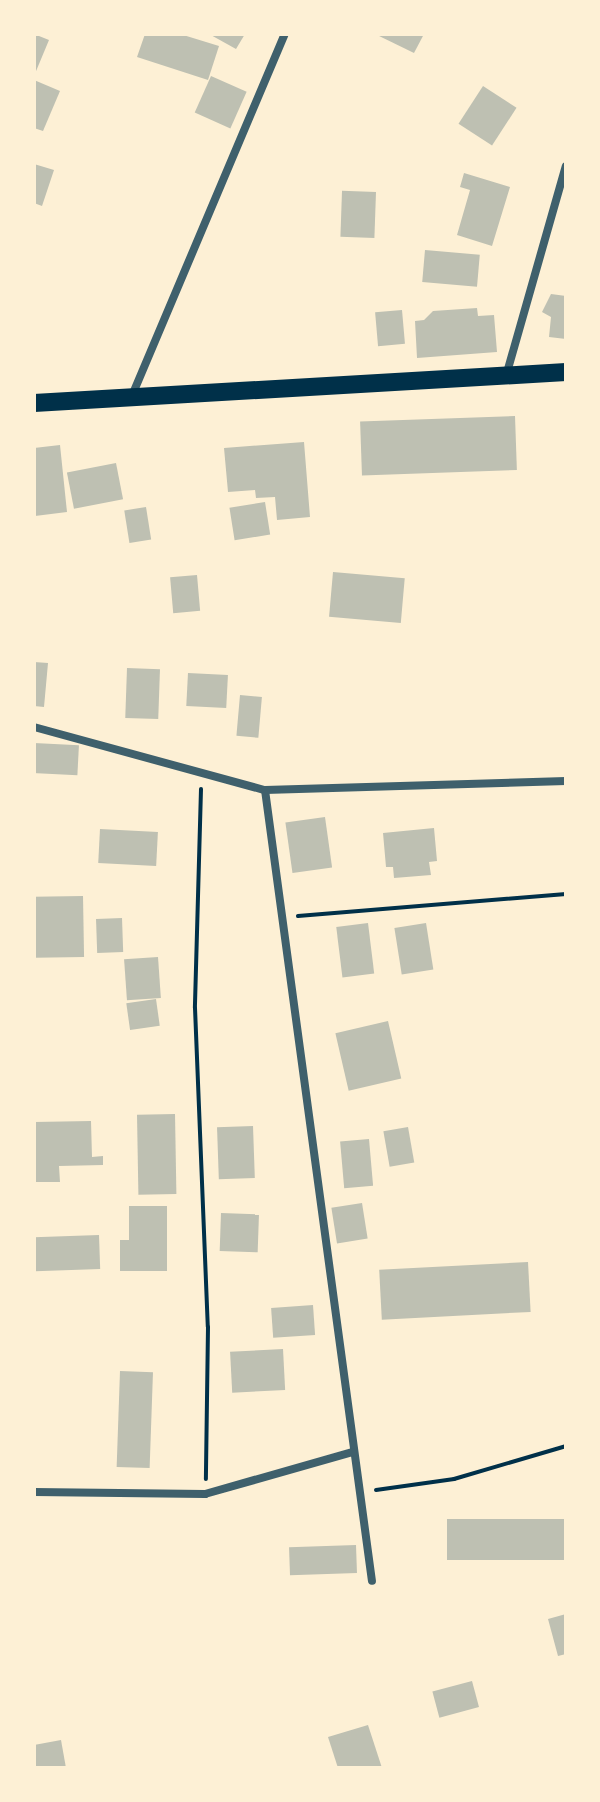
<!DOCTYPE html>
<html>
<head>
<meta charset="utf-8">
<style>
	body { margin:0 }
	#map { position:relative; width:600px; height:1802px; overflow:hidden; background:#fdf0d5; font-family:"Roboto Serif",serif }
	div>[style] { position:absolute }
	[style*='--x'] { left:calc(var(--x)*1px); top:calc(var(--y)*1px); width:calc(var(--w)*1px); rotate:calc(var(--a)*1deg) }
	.building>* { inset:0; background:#bec0b2; transform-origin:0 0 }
	.path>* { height:4px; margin:-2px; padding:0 2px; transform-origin:2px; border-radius:2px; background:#003049 }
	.minor>* { height:8px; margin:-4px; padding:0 4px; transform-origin:4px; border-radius:4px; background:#3f606c }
	.trunk>* { height:18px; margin:-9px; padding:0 9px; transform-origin:9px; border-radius:9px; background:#003049 }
	span { translate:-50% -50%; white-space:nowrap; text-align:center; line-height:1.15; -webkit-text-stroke:8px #fdf0d5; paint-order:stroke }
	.frame { position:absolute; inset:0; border:36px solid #fdf0d5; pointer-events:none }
</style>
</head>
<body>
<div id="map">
	<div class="building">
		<div style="clip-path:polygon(34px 34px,49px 40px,34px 76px)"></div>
		<div style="clip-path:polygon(145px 34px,180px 34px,219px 46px,208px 80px,137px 57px)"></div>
		<div style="clip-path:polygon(209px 34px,245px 34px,236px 49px)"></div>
		<div style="clip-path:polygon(375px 34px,424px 34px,414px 53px)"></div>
		<div style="left:211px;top:76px;width:39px;height:40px;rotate:24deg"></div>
		<div style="clip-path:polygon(34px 80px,60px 91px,43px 131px,34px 128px)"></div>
		<div style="left:483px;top:86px;width:40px;height:45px;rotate:33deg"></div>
		<div style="clip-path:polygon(34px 164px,54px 170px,42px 206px,34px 203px)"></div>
		<div style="clip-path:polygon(464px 173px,510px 187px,492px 246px,457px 235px,470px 190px,460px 187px)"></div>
		<div style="left:376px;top:192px;width:46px;height:34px;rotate:92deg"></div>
		<div style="left:425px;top:250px;width:55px;height:32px;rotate:5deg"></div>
		<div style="clip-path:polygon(551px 294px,566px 296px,566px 339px,549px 337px,551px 317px,542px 312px)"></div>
		<div style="clip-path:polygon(477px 308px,478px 316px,494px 315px,497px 352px,417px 358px,415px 321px,424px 320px,433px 311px)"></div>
		<div style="left:402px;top:310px;width:34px;height:27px;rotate:85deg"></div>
		<div style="left:515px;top:416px;width:54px;height:155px;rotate:88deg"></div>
		<div style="clip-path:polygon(304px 442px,310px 517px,277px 520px,275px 497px,256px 498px,255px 490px,228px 492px,224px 448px)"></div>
		<div style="clip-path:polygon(60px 445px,67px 512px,35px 516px,34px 448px)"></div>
		<div style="left:116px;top:463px;width:37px;height:50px;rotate:79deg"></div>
		<div style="left:265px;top:502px;width:33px;height:36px;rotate:81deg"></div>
		<div style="left:146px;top:507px;width:33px;height:22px;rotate:81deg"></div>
		<div style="left:333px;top:572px;width:72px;height:45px;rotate:5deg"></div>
		<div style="left:197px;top:575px;width:36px;height:27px;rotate:85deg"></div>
		<div style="clip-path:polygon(34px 662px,48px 663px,44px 707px,34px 706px)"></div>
		<div style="left:127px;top:668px;width:33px;height:50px;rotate:2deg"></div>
		<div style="left:188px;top:673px;width:40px;height:33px;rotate:3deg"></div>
		<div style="left:240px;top:695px;width:22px;height:41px;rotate:5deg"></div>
		<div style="left:34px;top:743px;width:45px;height:30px;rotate:3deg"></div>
		<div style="left:325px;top:817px;width:51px;height:40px;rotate:82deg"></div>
		<div style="clip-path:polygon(434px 828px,437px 861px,429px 862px,431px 875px,394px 878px,393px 867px,386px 867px,383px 833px)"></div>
		<div style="left:100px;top:829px;width:58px;height:34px;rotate:3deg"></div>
		<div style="left:83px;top:896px;width:61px;height:49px;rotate:89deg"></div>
		<div style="left:122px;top:918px;width:34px;height:26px;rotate:88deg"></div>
		<div style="left:368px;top:923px;width:51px;height:32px;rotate:83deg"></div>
		<div style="left:426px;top:923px;width:47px;height:32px;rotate:81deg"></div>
		<div style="left:158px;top:957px;width:41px;height:34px;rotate:86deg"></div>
		<div style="left:156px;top:999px;width:27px;height:30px;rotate:82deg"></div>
		<div style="left:388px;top:1021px;width:59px;height:54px;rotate:77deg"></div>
		<div style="left:175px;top:1114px;width:80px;height:38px;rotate:89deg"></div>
		<div style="clip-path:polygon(91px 1121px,92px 1157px,103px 1156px,103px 1165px,59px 1166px,60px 1182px,34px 1182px,34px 1122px)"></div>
		<div style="left:253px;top:1126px;width:52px;height:36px;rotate:88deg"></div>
		<div style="left:408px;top:1127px;width:36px;height:25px;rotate:80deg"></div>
		<div style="left:369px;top:1139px;width:47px;height:29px;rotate:85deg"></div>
		<div style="left:362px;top:1203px;width:36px;height:31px;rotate:81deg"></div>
		<div style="clip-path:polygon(129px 1206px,167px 1206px,167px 1271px,120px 1271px,120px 1240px,129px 1240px)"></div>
		<div style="left:221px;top:1213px;width:38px;height:38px;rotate:2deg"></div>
		<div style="left:99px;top:1235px;width:34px;height:65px;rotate:88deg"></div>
		<div style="left:528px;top:1262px;width:50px;height:149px;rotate:87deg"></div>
		<div style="left:313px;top:1305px;width:30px;height:42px;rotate:86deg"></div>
		<div style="left:283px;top:1349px;width:41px;height:53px;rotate:87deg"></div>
		<div style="left:120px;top:1371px;width:33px;height:96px;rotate:2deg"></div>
		<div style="left:566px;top:1519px;width:41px;height:119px;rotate:90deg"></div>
		<div style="left:356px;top:1545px;width:28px;height:67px;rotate:88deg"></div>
		<div style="clip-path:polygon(566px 1614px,566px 1654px,558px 1656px,548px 1619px)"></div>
		<div style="left:472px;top:1681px;width:27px;height:41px;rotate:75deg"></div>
		<div style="clip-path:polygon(368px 1725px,382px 1768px,338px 1768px,328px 1737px)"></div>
		<div style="clip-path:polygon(61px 1740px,66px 1768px,34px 1768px,34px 1745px)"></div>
	</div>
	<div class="path">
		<div style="--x:201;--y:789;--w:219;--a:91.6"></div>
		<div style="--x:195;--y:1008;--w:319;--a:87.7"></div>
		<div style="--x:208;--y:1327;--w:152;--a:90.8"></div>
		<div style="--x:298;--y:916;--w:269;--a:-4.7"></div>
		<div style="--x:376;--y:1490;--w:79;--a:-8"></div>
		<div style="--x:454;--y:1479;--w:117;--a:-16.4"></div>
	</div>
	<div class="minor">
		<div style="--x:506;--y:376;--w:218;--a:-74.1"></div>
		<div style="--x:131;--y:398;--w:395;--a:-67.1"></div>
		<div style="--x:34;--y:727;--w:239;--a:15.3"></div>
		<div style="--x:265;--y:790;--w:301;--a:-1.7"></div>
		<div style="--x:265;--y:790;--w:798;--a:82.3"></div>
		<div style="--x:34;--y:1492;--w:171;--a:0.7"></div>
		<div style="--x:205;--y:1494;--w:153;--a:-15.9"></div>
	</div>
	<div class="trunk">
		<div style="--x:34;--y:403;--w:533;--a:-3.33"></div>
	</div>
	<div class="frame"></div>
</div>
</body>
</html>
